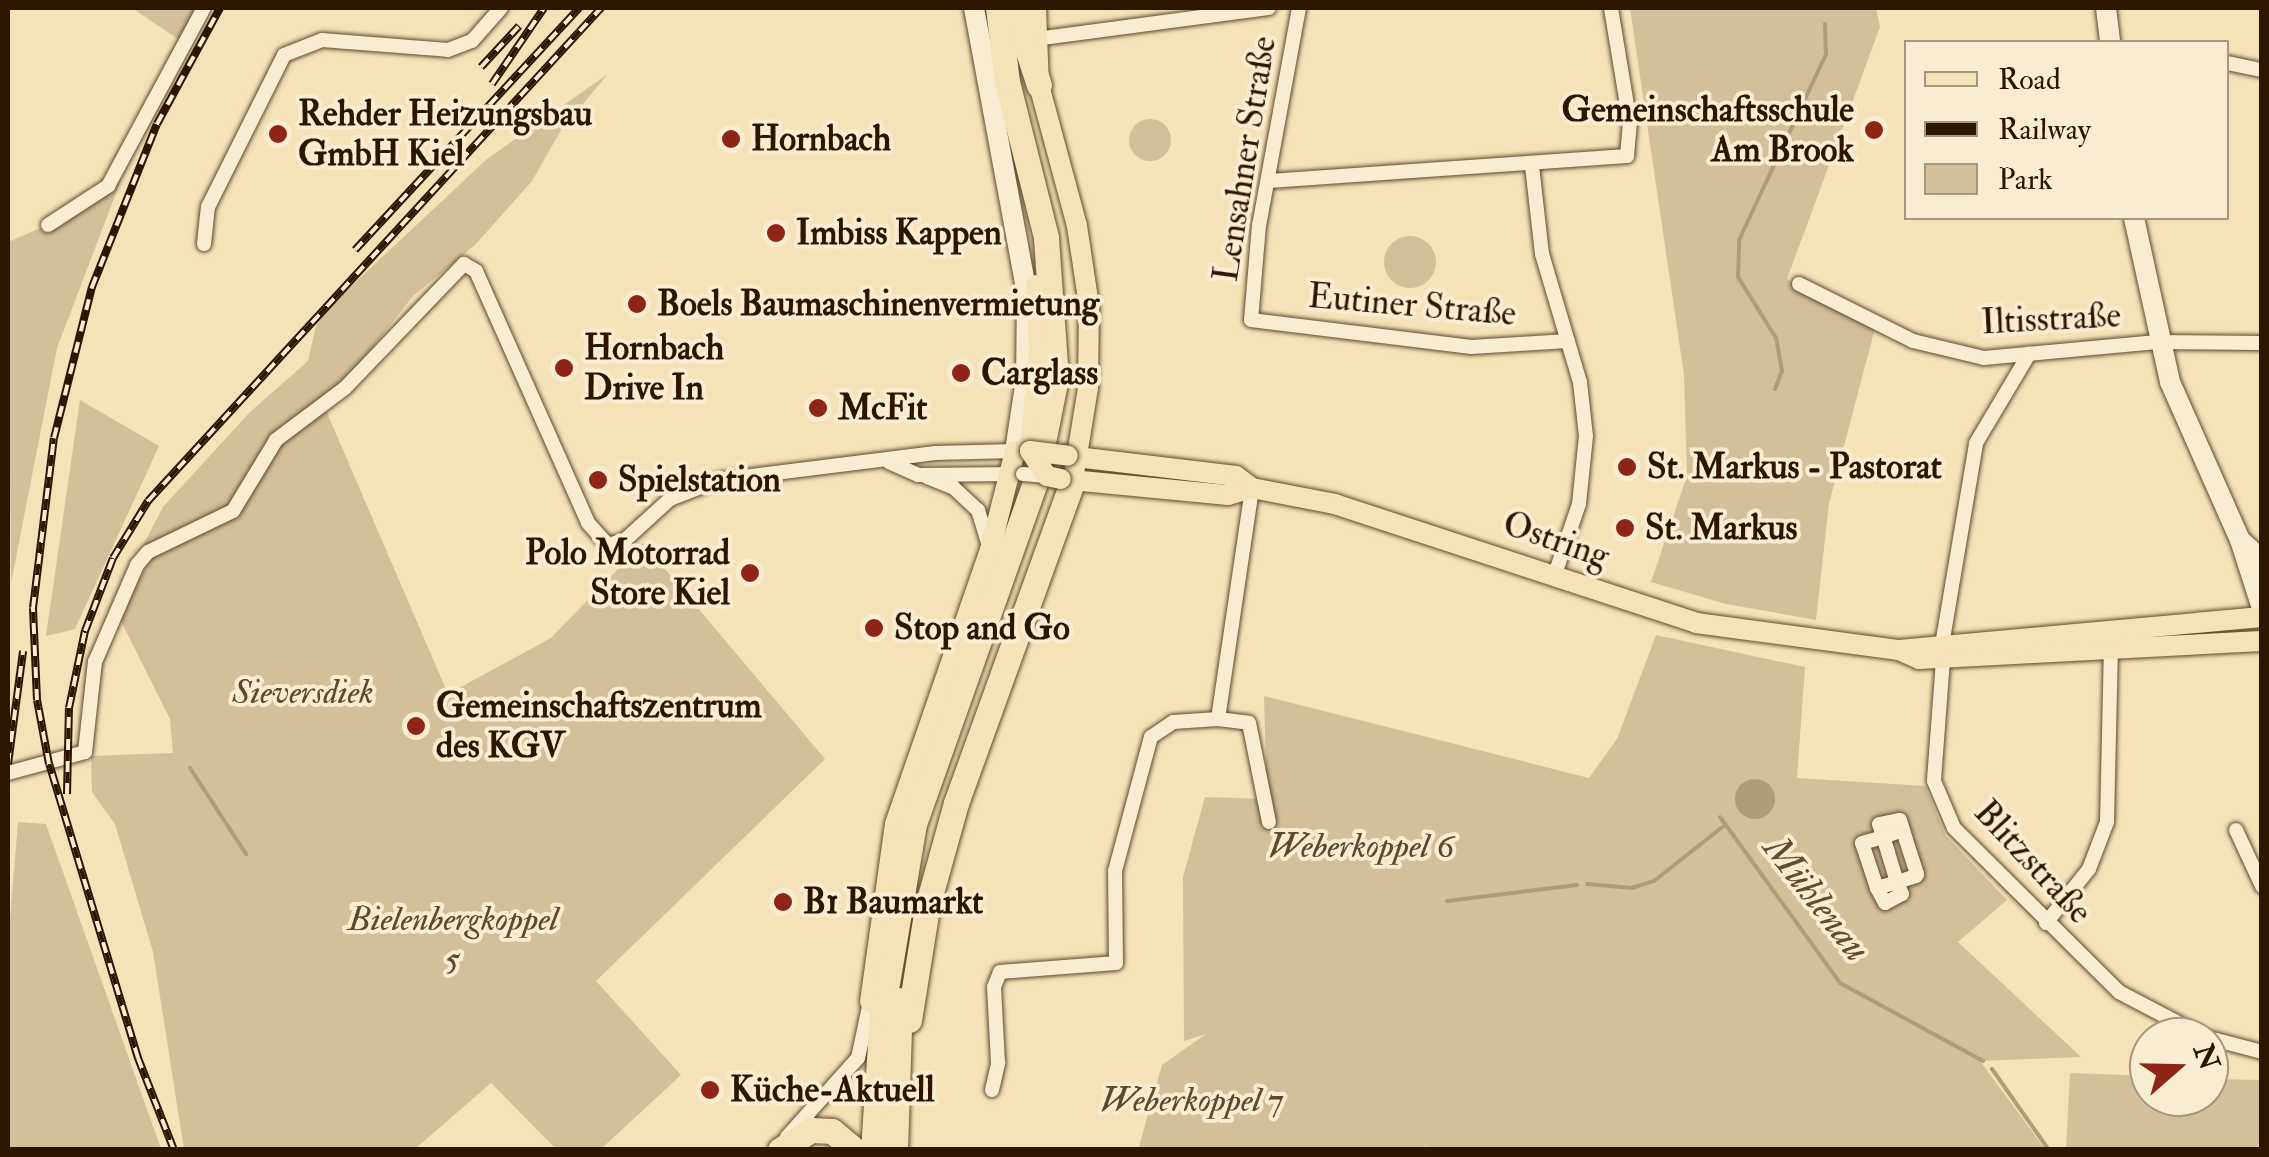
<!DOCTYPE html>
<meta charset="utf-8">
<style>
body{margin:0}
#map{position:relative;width:2269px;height:1157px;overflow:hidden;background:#f5e2b8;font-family:"IM FELL Double Pica",serif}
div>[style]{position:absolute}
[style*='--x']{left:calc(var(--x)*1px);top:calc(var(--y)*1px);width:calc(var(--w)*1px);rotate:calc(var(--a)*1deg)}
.green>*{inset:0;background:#d3bf99}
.round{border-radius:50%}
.water>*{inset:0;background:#b19c79}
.stream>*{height:4px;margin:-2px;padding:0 2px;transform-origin:2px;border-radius:2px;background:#b19c79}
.roads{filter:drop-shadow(0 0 2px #5f482e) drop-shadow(0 0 2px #5f482e)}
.street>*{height:14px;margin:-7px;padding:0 7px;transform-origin:7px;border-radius:7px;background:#f8ecd1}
.secondary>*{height:20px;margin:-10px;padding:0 10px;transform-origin:10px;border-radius:10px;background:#f8ecd1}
.primary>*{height:20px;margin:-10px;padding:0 10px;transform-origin:10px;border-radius:10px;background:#f5e2b8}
.highway>*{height:25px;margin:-12.5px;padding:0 12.5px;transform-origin:12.5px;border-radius:12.5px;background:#f5e2b8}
.rail>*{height:8px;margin-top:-4px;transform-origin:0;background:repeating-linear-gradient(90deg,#f8ecd1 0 11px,#2d1500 0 22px);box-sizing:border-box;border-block:2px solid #2d1500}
.bridges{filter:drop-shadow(0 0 2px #5f482e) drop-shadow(0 0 2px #5f482e)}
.street-bridge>*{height:14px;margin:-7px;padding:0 7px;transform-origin:7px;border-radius:7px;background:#f8ecd1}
.primary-bridge>*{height:20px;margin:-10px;padding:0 10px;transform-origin:10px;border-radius:10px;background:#f5e2b8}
.dots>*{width:28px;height:28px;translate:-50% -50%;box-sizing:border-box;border:5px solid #f8ecd1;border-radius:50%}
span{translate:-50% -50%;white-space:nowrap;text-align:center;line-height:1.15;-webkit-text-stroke:8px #f8ecd1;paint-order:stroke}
.poi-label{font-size:35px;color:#2d1500;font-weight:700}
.right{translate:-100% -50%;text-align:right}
.left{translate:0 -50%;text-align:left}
.street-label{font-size:35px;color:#2d1500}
.park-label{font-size:35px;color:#5f482e;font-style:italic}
.water-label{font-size:38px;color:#624b30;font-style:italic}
.frame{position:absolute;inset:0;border:10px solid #2d1500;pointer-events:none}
.legend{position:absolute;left:1904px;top:40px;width:325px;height:180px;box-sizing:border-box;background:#f8ecd1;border:2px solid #a7967d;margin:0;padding:12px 18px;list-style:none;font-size:30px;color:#2d1500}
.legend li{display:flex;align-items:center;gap:20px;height:50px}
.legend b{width:50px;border:2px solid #a7967d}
.north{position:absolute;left:2129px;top:1017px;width:100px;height:100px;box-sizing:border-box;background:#f8ecd1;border:2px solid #a7967d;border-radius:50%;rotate:70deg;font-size:28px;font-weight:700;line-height:40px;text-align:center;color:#2d1500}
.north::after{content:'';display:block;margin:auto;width:35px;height:45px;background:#8f2418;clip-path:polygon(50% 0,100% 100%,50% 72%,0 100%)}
</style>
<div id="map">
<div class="green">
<div style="clip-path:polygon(132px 8px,199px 8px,181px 41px)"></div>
<div style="clip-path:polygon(1630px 8px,1876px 8px,1880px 27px,1787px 279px,1875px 328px,1829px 503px,1816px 620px,1726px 604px,1651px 582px,1687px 476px,1684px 375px)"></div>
<div style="clip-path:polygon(608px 74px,561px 130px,532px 181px,475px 245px,413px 296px,325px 408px,448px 694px,551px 638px,643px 543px,825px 759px,596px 981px,681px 1075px,601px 1149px,556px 1149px,491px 1083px,415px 1149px,184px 1149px,153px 952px,115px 824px,92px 792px,91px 756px,173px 753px,170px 719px,119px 617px,151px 558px,141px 549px,163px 507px,250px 412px,308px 361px,318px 317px,487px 159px)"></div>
<div class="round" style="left:1129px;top:119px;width:42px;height:42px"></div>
<div style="clip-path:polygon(121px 180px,57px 348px,11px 583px,8px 242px,52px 223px)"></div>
<div class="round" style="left:1384px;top:236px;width:52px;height:52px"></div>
<div style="clip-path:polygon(80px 400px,159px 446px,75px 629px,46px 636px)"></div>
<div style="clip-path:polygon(1656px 635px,1805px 667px,1797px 778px,1925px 786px,1946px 836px,2007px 900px,1958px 942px,2081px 1057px,1980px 1061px,2045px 1149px,1429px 1150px,1425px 1144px,1426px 1149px,1138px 1150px,1162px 1065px,1206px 1034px,1184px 1041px,1183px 877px,1205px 797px,1267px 799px,1264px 696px,1589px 778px,1617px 739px)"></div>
<div style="clip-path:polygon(18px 822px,46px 824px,161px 1149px,8px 1149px,8px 944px)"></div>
<div style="clip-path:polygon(2070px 1073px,2149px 1076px,2149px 1097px,2209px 1097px,2209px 1079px,2261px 1080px,2261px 1149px,2066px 1149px)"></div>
</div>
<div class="water">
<div class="round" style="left:1735px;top:779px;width:40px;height:40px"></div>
</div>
<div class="stream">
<div style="--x:1775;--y:389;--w:19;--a:-69"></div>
<div style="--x:1782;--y:371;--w:34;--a:-100"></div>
<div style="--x:1776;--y:338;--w:72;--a:-121.9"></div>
<div style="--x:1738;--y:277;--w:37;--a:-88"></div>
<div style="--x:1739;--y:240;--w:205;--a:-64.9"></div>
<div style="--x:1826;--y:54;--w:30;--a:-92"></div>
<div style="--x:190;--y:768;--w:103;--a:56.9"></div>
<div style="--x:1720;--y:817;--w:205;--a:54.1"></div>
<div style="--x:1840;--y:983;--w:163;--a:28.6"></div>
<div style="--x:1587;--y:884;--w:45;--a:5.1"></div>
<div style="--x:1632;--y:888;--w:23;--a:-18"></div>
<div style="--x:1654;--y:881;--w:90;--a:-38.3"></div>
<div style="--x:1447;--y:901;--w:131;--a:-7"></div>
<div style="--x:1992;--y:1069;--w:99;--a:54.9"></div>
</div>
<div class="roads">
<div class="street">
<div style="--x:1299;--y:8;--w:221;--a:100.4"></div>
<div style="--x:1259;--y:225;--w:95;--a:94.8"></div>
<div style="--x:1251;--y:320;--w:222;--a:7"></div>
<div style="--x:1471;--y:347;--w:97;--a:-3.5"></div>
<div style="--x:1036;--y:39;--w:235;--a:-7.6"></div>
<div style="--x:2228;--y:63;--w:35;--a:12"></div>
<div style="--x:1532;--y:166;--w:89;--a:83.5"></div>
<div style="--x:1542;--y:254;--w:134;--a:73.5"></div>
<div style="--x:1580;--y:382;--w:54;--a:83.7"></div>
<div style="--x:1586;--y:436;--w:68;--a:95.9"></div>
<div style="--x:1579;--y:504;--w:74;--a:108.9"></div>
<div style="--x:1269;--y:181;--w:359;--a:-4"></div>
<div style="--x:1627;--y:156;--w:33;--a:-85"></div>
<div style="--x:1630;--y:123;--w:117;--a:-99.4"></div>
<div style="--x:48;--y:225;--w:72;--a:-33"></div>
<div style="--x:108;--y:186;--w:202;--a:-61.7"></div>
<div style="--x:204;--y:244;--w:37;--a:-84"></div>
<div style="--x:208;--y:207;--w:170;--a:-63.4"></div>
<div style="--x:284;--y:55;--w:41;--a:-21.5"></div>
<div style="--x:322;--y:40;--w:126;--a:4.5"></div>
<div style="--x:448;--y:50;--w:26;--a:-21"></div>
<div style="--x:472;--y:41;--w:44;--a:-48.7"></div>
<div style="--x:1799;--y:284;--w:127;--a:26.6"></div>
<div style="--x:1913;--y:341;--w:73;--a:13.5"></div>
<div style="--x:1984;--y:358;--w:174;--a:-5.3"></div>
<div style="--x:2157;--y:342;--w:105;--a:0.5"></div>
<div style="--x:889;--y:462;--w:32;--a:24"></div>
<div style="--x:918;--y:475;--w:97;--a:-0.6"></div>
<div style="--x:927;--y:477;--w:29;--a:22"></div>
<div style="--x:954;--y:488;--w:33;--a:43"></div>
<div style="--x:978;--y:510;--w:37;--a:73"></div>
<div style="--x:1942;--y:645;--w:205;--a:-80.4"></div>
<div style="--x:1976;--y:443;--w:104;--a:-59.2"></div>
<div style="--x:1943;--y:660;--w:121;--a:94.3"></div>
<div style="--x:1934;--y:781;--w:51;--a:66.9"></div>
<div style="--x:1954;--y:828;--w:233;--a:44.8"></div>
<div style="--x:2119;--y:992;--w:97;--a:27.6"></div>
<div style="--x:1218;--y:719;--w:31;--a:7"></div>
<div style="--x:1249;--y:723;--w:101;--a:78.6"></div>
<div style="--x:8;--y:773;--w:80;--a:-15.3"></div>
<div style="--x:85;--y:752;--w:91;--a:-83.7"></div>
<div style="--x:95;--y:662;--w:106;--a:-66.6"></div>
<div style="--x:137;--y:565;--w:17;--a:-50"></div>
<div style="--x:148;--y:552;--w:94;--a:-25.8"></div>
<div style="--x:233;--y:511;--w:83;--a:-58.8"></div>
<div style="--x:276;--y:440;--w:86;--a:-37"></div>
<div style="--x:345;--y:388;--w:172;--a:-46.2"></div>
<div style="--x:464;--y:264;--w:14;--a:30"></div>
<div style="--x:476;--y:271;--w:276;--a:66"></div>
<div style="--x:588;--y:523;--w:30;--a:48"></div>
<div style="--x:608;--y:545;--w:18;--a:-16"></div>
<div style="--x:625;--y:540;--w:61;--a:-42.3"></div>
<div style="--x:670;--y:499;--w:53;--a:-21.2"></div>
<div style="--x:719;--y:480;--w:218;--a:-7.1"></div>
<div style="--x:935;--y:453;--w:80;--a:-1.4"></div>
<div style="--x:2236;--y:830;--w:62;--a:65.1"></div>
<div style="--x:1877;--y:888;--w:17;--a:62"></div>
<div style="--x:1885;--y:903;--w:19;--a:-28"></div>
<div style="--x:1902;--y:894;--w:13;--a:-113"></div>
<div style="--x:1897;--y:882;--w:31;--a:-107"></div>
<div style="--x:1888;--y:852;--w:16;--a:-108"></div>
<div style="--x:1883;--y:837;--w:4;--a:-104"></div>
<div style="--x:1882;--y:833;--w:9;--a:-108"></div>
<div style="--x:1879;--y:824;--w:21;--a:-11"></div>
<div style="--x:1900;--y:820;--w:21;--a:73"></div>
<div style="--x:1906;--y:840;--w:36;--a:72"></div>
<div style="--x:1917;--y:874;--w:2;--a:117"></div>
<div style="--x:1916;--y:876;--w:20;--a:162"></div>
<div style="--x:1897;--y:882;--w:21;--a:163"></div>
<div style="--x:1877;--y:888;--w:47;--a:-108.4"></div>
<div style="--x:1862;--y:843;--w:22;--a:-16"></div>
<div style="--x:1883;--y:837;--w:21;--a:-19"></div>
<div style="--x:2046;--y:923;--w:69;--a:-51.5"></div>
<div style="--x:2089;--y:869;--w:50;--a:-69"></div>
<div style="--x:2107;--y:822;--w:173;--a:-88.7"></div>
<div style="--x:2209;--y:1038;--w:55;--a:14.8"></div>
<div style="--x:992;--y:1090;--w:28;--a:-77"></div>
<div style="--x:998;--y:1063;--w:76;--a:-93"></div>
<div style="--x:994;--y:987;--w:16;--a:-68"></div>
<div style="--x:1000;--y:972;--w:116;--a:-4.4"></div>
<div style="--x:1116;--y:963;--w:92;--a:-90.6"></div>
<div style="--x:1115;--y:871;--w:139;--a:-75"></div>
<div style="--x:1151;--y:737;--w:27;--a:-34"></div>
<div style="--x:1173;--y:722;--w:45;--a:-3.8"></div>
<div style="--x:1218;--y:719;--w:233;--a:-81.6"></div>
<div style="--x:787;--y:1137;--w:106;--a:-48.1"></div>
<div style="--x:858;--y:1058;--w:57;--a:-77.9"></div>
</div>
<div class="secondary">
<div style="--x:974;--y:8;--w:292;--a:79.5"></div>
<div style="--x:1027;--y:295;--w:84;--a:90.7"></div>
<div style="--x:1026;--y:379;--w:73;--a:98.7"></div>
<div style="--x:2106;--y:8;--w:34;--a:83"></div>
<div style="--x:2134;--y:218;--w:168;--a:77.6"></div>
<div style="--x:2170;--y:382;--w:173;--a:66.1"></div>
<div style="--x:2240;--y:540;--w:71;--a:72.1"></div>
<div style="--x:2240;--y:540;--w:30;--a:42"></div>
</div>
<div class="primary">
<div style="--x:1036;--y:8;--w:77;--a:87.8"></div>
<div style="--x:1039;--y:85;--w:146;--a:74.9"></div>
<div style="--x:1077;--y:226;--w:80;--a:81.4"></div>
<div style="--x:1089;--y:305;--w:83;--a:90.7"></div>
<div style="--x:1088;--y:388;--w:93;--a:99.3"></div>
<div style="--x:1068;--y:456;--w:169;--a:6.8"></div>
<div style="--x:1236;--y:476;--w:20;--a:37"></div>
<div style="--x:1061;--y:479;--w:168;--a:5.5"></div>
<div style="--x:1228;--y:495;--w:25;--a:-16"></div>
<div style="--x:1252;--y:488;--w:85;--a:10.9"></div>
<div style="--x:1335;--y:504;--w:380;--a:18.2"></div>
<div style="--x:1696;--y:623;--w:205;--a:7.6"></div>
<div style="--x:1899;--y:650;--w:22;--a:24"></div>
<div style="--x:1919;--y:659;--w:343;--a:-3"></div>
<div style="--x:1899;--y:650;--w:364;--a:-5.2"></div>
<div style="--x:870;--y:1002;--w:180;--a:-82"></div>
<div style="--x:895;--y:824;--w:290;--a:-70.9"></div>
<div style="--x:990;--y:550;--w:102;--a:-75.8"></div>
<div style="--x:1015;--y:451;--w:15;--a:0"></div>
<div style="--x:1030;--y:451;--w:100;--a:-84.9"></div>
<div style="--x:1039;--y:351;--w:66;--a:-92.6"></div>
</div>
<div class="highway">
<div style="--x:1014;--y:9;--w:80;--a:71.8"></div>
<div style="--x:909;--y:1020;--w:114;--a:-80.9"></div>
<div style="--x:927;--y:907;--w:108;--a:-74.4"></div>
<div style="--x:956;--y:803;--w:344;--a:-70.1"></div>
<div style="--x:780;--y:1150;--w:37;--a:-33"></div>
<div style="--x:811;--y:1130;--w:21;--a:3"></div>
<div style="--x:832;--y:1131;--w:30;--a:40"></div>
<div style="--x:873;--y:1150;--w:137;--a:-86.2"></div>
<div style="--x:882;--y:1013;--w:192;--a:-80.4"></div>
<div style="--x:914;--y:824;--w:363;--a:-70.5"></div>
<div style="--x:1035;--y:482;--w:106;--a:-78.6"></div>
<div style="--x:1056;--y:378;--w:141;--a:-94.1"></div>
<div style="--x:1046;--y:237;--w:160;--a:-104.1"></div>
<div style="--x:1007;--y:82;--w:75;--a:-96.9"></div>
<div style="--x:895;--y:1150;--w:150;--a:-88.1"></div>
</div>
</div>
<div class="rail">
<div style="--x:481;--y:67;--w:56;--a:-47.2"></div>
<div style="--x:492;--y:84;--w:92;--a:-55.6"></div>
<div style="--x:355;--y:250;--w:330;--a:-47.2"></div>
<div style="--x:8;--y:764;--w:114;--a:-82.4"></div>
<div style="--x:67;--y:794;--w:86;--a:-88.7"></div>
<div style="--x:69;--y:708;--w:79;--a:-78.3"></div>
<div style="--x:85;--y:631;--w:78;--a:-69"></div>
<div style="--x:113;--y:558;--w:67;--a:-58.4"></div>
<div style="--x:148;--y:501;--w:670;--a:-47.42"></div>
<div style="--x:174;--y:1150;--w:99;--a:-111.4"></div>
<div style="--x:138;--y:1058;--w:307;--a:-106.8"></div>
<div style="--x:49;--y:764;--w:65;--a:-100.6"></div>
<div style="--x:37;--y:700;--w:92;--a:-92.5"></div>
<div style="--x:33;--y:608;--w:171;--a:-83"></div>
<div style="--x:54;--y:438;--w:156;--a:-75.9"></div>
<div style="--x:92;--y:287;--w:175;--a:-68.3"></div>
<div style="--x:157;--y:124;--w:132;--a:-61.5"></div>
</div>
<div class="bridges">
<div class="street-bridge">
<div style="--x:1023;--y:474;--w:24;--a:5"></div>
</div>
<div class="primary-bridge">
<div style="--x:1030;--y:451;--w:30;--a:56"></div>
<div style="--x:1047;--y:476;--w:14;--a:12"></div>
<div style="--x:1030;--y:451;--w:38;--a:7"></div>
</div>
</div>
<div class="dots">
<div style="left:1874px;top:130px;background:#8f2418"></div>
<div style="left:278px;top:134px;background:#8f2418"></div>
<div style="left:731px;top:139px;background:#8f2418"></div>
<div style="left:776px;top:233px;background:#8f2418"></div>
<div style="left:637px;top:304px;background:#8f2418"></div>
<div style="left:564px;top:368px;background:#8f2418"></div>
<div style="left:961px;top:373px;background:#8f2418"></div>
<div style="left:818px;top:408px;background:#8f2418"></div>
<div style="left:1627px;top:467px;background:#8f2418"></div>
<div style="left:598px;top:480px;background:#8f2418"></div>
<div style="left:1625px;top:528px;background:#8f2418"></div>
<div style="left:750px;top:573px;background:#8f2418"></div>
<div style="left:874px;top:628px;background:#8f2418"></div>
<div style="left:416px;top:726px;background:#8f2418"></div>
<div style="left:783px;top:902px;background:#8f2418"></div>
<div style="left:710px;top:1090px;background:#8f2418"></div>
</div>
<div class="poi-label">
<span class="right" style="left:1854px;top:130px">Gemeinschaftsschule<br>Am Brook</span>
<span class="left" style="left:298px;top:134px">Rehder Heizungsbau<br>GmbH Kiel</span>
<span class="left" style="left:751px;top:139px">Hornbach</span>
<span class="left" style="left:796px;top:233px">Imbiss Kappen</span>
<span class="left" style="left:657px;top:304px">Boels Baumaschinenvermietung</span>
<span class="left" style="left:584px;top:368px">Hornbach<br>Drive In</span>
<span class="left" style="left:981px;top:373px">Carglass</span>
<span class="left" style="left:838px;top:408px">McFit</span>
<span class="left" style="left:1647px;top:467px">St. Markus - Pastorat</span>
<span class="left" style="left:618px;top:480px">Spielstation</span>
<span class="left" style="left:1645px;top:528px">St. Markus</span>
<span class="right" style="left:730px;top:573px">Polo Motorrad<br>Store Kiel</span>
<span class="left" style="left:894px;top:628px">Stop and Go</span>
<span class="left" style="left:436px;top:726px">Gemeinschaftszentrum<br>des KGV</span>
<span class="left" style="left:803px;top:902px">B1 Baumarkt</span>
<span class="left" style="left:730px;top:1090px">Küche-Aktuell</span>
</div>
<div class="street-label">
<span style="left:1245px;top:159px;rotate:-81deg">Lensahner Straße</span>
<span style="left:1412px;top:305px;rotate:5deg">Eutiner Straße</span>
<span style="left:2051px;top:319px;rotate:-3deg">Iltisstraße</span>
<span style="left:1556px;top:540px;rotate:19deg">Ostring</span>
<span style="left:2033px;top:862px;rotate:47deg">Blitzstraße</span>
</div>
<div class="park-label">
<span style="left:303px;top:692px">Sieversdiek</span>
<span style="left:1361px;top:846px">Weberkoppel 6</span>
<span style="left:453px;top:939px">Bielenbergkoppel<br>5</span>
<span style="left:1192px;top:1100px">Weberkoppel 7</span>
</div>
<div class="water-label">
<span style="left:1816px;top:899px;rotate:52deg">Mühlenau</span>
</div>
<div class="frame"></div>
<ul class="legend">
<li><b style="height:12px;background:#f5e2b8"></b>Road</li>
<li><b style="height:12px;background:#2d1500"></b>Railway</li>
<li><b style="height:28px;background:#d3bf99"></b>Park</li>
</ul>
<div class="north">N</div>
</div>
